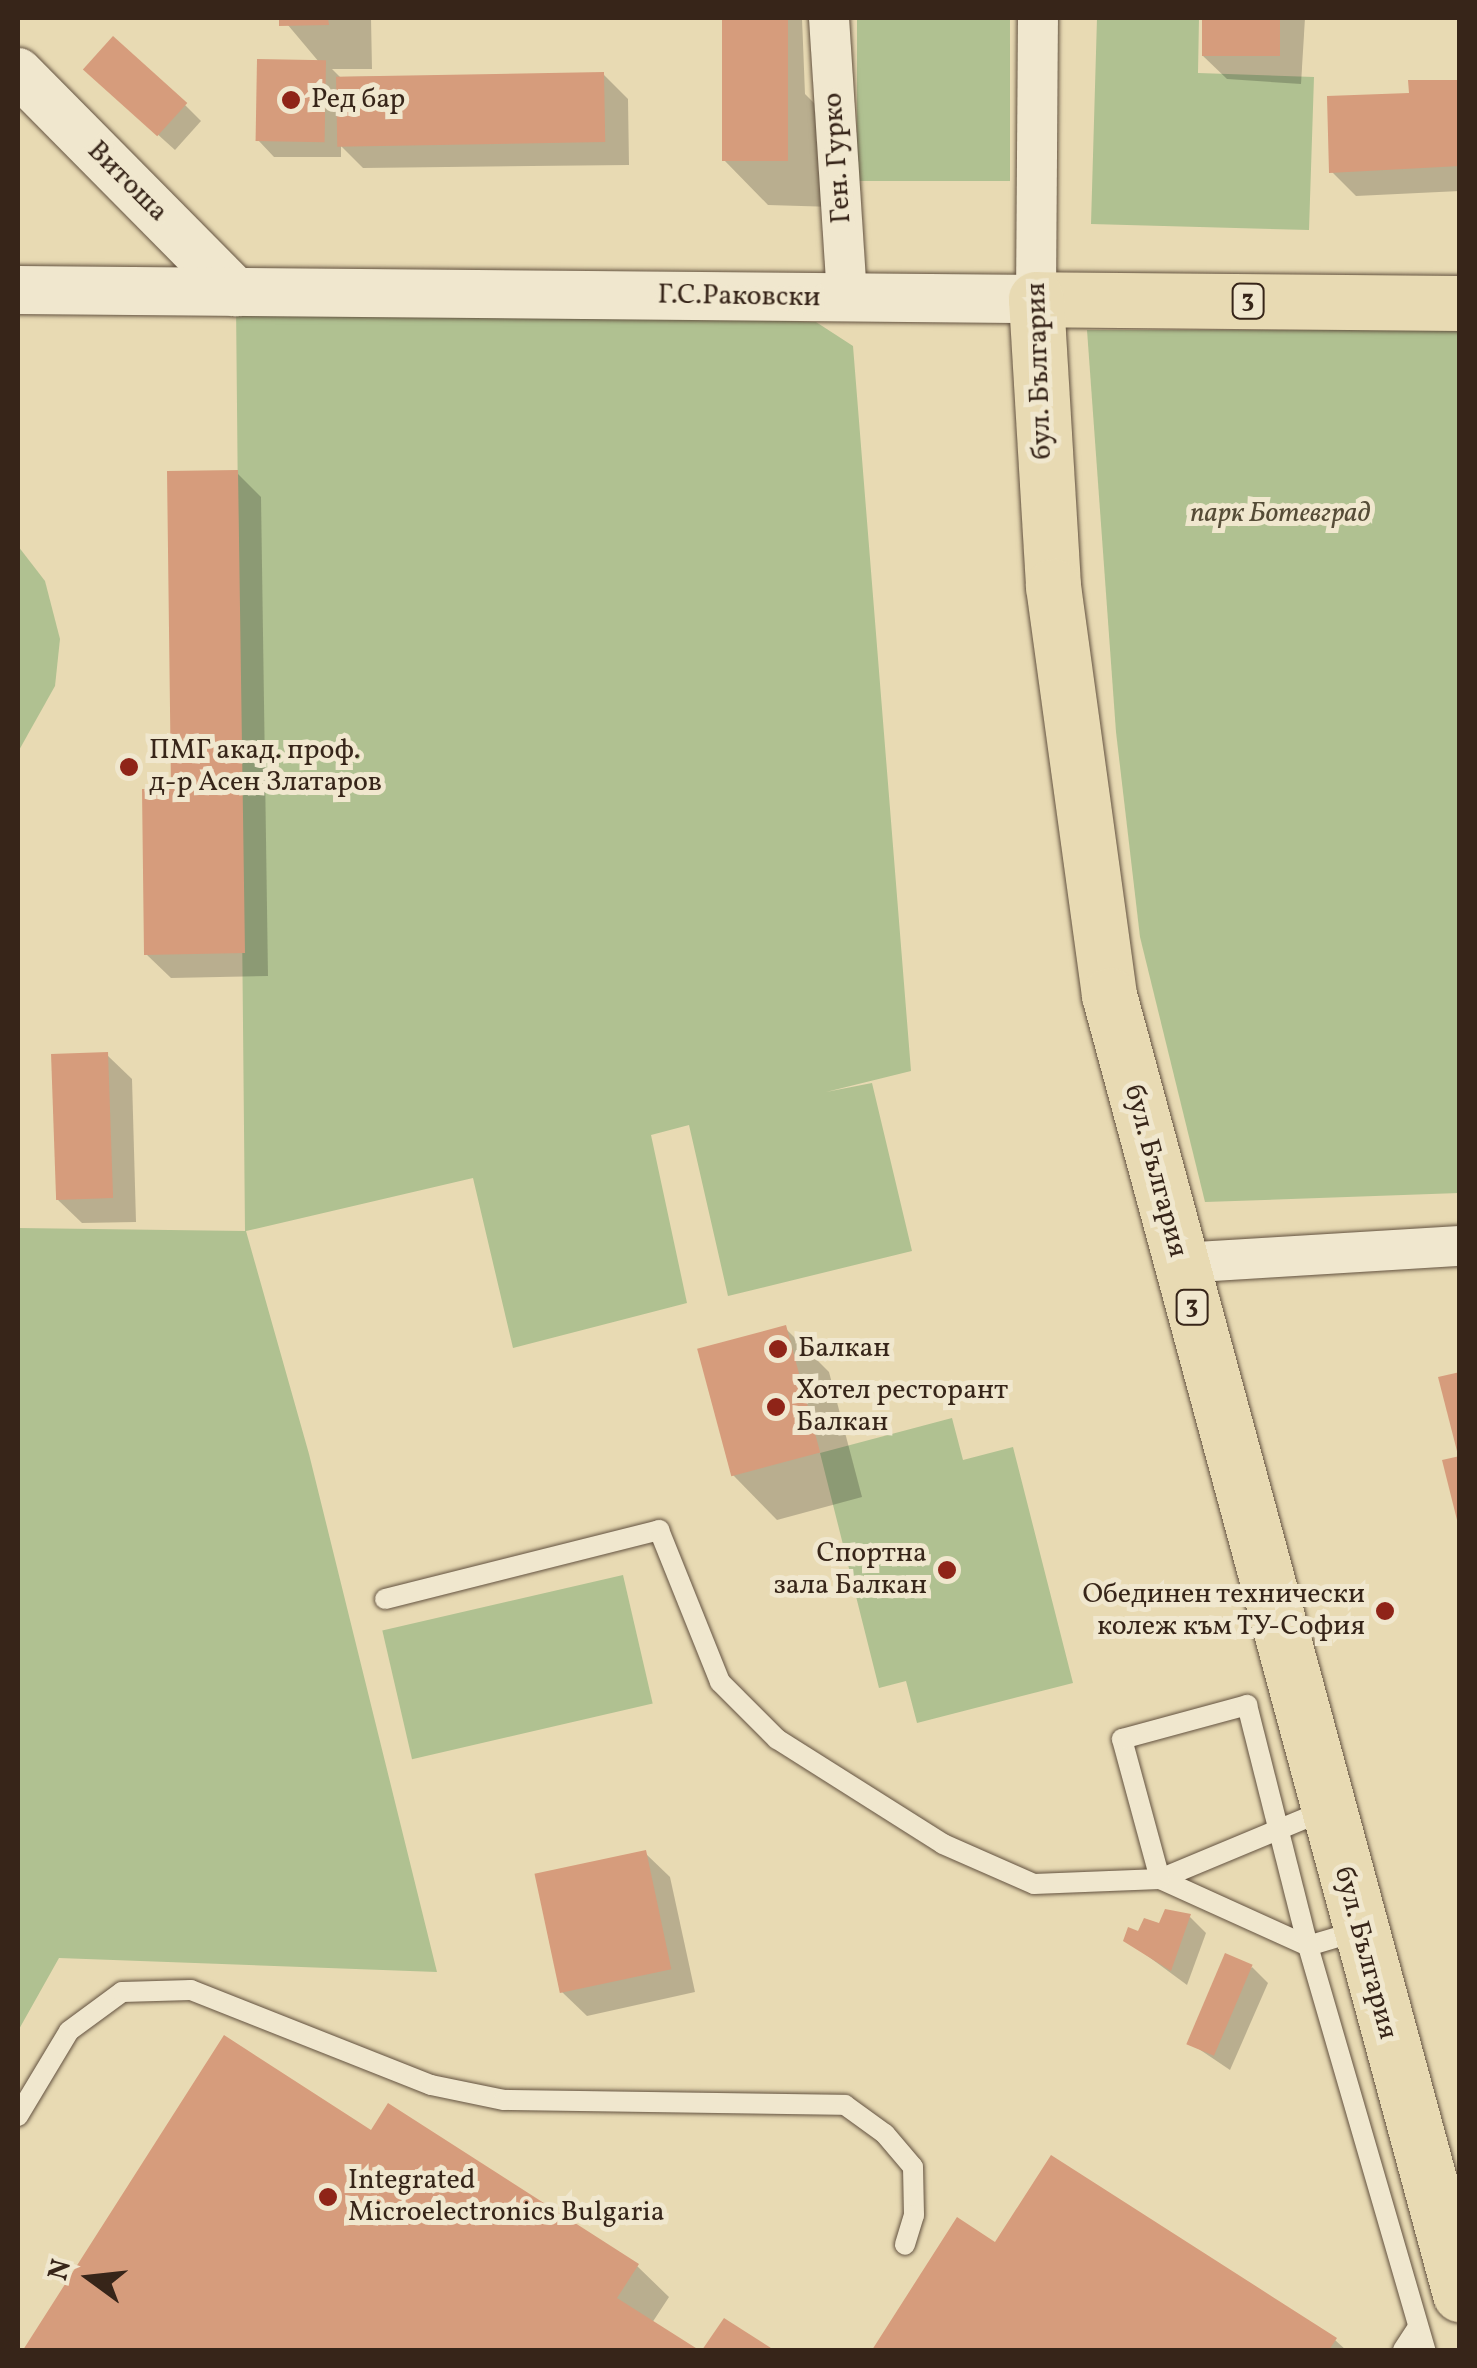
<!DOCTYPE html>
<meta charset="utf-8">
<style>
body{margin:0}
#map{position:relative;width:1477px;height:2368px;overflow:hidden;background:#e8dab3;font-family:Vollkorn,serif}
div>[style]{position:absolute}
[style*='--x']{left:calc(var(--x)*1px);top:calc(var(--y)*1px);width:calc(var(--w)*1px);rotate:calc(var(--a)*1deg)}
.green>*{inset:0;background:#b0c191;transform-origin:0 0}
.shadow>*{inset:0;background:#0003}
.building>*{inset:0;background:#d69c7c;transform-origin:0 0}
.roads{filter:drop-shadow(0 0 2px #635240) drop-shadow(0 0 2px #635240)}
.service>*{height:20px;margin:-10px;padding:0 10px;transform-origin:10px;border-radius:10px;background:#f0e7ce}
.minor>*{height:40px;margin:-20px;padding:0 20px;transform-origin:20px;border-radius:20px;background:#f0e7ce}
.tertiary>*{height:48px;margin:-24px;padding:0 24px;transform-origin:24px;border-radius:24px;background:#f0e7ce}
.primary>*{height:55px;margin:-27.5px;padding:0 27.5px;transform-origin:27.5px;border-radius:27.5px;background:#e8dab3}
.dots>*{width:28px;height:28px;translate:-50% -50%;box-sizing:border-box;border:5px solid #f0e7ce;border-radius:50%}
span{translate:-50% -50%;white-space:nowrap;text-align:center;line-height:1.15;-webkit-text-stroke:10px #f0e7ce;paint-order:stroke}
.shield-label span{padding:2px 8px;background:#f0e7ce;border:2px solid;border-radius:8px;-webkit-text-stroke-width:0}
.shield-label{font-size:25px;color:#372519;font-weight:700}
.poi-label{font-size:28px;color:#372519}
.left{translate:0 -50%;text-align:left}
.right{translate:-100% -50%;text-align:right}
.street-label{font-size:28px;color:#372519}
.park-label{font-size:28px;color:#554c37;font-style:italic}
.frame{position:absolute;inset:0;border:20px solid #372519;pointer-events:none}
.north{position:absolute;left:40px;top:2228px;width:100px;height:100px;-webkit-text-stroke:8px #f0e7ce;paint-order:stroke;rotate:285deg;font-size:28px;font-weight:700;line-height:40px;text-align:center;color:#372519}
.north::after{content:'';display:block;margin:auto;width:35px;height:45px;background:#372519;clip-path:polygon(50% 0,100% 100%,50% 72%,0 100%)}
</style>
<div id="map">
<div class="green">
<div style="left:857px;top:18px;width:153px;height:163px"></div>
<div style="clip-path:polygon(1097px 18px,1199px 18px,1198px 73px,1314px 77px,1309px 230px,1091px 224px)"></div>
<div style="clip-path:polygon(236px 304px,816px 322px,853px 346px,911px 1071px,826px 1092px,872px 1083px,912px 1251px,728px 1296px,689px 1125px,651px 1135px,687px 1303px,513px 1348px,473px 1178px,246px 1231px,309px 1454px,437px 1972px,59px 1958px,18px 2031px,18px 1228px,245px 1231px)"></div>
<div style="clip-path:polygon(1087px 330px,1459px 330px,1459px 1193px,1205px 1202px,1140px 937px,1116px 732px)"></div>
<div style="clip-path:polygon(18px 546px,45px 581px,60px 639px,55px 686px,18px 752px)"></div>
<div style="clip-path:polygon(952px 1418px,963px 1460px,1013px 1447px,1073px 1683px,917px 1723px,906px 1681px,879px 1688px,820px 1453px)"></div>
<div style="left:623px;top:1575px;width:132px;height:247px;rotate:77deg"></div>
</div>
<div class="shadow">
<div style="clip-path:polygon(282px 18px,371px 18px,372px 69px,332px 69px,340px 77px,603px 74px,628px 99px,629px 165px,363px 168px,341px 146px,341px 157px,274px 157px,258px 140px,319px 62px)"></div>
<div style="clip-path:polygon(724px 18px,802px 18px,805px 94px,833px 122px,834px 207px,768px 205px,724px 160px)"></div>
<div style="clip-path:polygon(1204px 18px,1305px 18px,1301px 84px,1227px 79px,1202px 55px)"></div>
<div style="clip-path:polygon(1460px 82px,1460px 191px,1356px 196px,1332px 172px,1411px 96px)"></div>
<div style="clip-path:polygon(103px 85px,185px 105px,201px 121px,175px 150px)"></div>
<div style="clip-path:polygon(237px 473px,261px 497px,268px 976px,171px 978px,146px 954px)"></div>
<div style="clip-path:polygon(107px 1055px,132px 1079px,136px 1222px,82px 1223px,57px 1199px)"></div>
<div style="clip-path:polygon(785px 1328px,829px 1372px,862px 1497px,777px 1520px,733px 1475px)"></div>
<div style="clip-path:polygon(645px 1853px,670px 1877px,695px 1992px,587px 2016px,562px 1992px)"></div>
<div style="clip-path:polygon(1190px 1917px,1206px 1933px,1187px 1985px,1126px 1940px)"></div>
<div style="clip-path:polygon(1252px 1967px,1268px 1983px,1230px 2070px,1190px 2043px)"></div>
<div style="clip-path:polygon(225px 2039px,372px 2134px,637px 2266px,669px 2297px,652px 2323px,695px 2350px,26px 2350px)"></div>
<div style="clip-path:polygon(958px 2221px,996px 2245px,1335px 2340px,1346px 2350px,875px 2350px)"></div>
</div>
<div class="building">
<div style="clip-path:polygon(279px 18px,328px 18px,329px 25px,279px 26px)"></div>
<div style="left:722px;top:18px;width:66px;height:143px"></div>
<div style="left:1202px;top:18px;width:78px;height:38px"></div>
<div style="left:113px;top:36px;width:100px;height:45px;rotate:42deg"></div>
<div style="left:257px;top:59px;width:69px;height:82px;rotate:1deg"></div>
<div style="left:604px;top:72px;width:70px;height:268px;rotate:89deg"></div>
<div style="clip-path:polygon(1408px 80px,1460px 80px,1460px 166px,1329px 173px,1327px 96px,1409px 93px)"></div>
<div style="clip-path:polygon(238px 470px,245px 953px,144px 955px,142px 789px,171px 789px,167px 471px)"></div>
<div style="left:108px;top:1052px;width:146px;height:57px;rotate:88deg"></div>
<div style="left:786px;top:1325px;width:132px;height:92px;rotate:75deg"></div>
<div style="clip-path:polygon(1460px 1372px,1460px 1454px,1458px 1455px,1438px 1377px)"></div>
<div style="clip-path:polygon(1460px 1456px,1460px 1524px,1458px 1524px,1442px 1460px)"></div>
<div style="left:646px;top:1850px;width:122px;height:114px;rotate:78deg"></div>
<div style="clip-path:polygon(1165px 1909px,1191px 1914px,1171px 1971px,1123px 1941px,1128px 1927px,1138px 1931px,1144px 1918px,1159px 1923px)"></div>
<div style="left:1225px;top:1953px;width:30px;height:99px;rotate:23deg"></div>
<div style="clip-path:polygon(224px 2035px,371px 2130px,388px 2103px,639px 2264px,617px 2298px,699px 2350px,23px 2350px)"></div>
<div style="clip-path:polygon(1051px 2155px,1337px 2338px,1329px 2350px,872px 2350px,957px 2217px,995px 2242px)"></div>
<div style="clip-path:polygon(724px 2318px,774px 2350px,702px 2350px)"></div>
</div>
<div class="roads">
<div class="service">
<div style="--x:385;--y:1599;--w:283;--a:-14.1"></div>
<div style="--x:659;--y:1530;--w:164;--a:68.1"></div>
<div style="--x:720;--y:1682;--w:81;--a:45"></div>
<div style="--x:777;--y:1739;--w:196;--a:32.3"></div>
<div style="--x:943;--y:1844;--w:99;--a:23.7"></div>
<div style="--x:1034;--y:1884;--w:126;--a:-2.3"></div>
<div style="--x:1160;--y:1879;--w:180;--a:-22.6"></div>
<div style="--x:1358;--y:1931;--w:52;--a:163.3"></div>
<div style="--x:1308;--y:1946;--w:162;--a:-155.6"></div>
<div style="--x:1160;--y:1879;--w:145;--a:-105.2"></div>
<div style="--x:1122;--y:1739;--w:130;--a:-15.2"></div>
<div style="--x:1247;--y:1705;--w:249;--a:75.8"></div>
<div style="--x:1308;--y:1946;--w:421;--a:73.8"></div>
<div style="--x:18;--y:2116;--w:99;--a:-59"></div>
<div style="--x:69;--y:2031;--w:66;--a:-36.3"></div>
<div style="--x:122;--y:1992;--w:69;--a:-1.7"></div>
<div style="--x:191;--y:1990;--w:258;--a:21.6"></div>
<div style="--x:431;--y:2085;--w:75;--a:11.6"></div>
<div style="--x:504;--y:2100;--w:341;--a:0.8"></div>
<div style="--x:845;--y:2105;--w:49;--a:35.9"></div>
<div style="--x:885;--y:2134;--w:43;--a:49.7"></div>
<div style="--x:913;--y:2167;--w:48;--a:88.8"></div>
<div style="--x:914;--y:2215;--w:31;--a:107"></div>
<div style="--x:1403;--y:2350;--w:27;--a:-57"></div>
</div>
<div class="minor">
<div style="--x:829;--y:18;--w:281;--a:86.3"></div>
<div style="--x:1036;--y:299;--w:281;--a:-89.6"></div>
<div style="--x:1180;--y:1263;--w:281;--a:-3.5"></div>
</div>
<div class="tertiary">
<div style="--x:18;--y:72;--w:310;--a:45.3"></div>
<div style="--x:18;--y:290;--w:1018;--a:0.51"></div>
</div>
<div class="primary">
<div style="--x:1460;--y:303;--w:424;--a:-179.5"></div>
<div style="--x:1036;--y:299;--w:288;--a:86.6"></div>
<div style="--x:1053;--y:586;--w:413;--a:82.2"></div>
<div style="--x:1109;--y:995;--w:1346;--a:74.88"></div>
</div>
</div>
<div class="dots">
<div style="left:291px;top:100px;background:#8f2418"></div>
<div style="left:129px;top:767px;background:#8f2418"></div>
<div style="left:778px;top:1349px;background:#8f2418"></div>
<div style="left:776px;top:1407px;background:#8f2418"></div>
<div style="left:947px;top:1570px;background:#8f2418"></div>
<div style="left:1385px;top:1611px;background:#8f2418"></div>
<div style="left:328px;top:2197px;background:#8f2418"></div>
</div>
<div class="shield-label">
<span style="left:1248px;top:301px">3</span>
<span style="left:1192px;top:1307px">3</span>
</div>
<div class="poi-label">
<span class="left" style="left:311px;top:100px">Ред бар</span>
<span class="left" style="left:149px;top:767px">ПМГ акад. проф.<br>д-р Асен Златаров</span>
<span class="left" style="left:798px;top:1349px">Балкан</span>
<span class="left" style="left:796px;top:1407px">Хотел ресторант<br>Балкан</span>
<span class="right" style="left:927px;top:1570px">Спортна<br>зала Балкан</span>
<span class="right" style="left:1365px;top:1611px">Обединен технически<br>колеж към ТУ-София</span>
<span class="left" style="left:348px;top:2197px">Integrated<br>Microelectronics Bulgaria</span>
</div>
<div class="street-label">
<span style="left:838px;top:158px;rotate:-94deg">Ген. Гурко</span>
<span style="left:127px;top:182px;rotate:45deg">Витоша</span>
<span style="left:739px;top:297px;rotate:1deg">Г.С.Раковски</span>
<span style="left:1040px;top:371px;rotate:-92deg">бул. България</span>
<span style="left:1155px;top:1171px;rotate:75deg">бул. България</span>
<span style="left:1365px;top:1953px;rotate:75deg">бул. България</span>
</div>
<div class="park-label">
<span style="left:1280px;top:514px">парк Ботевград</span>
</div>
<div class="frame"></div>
<div class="north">N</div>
</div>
